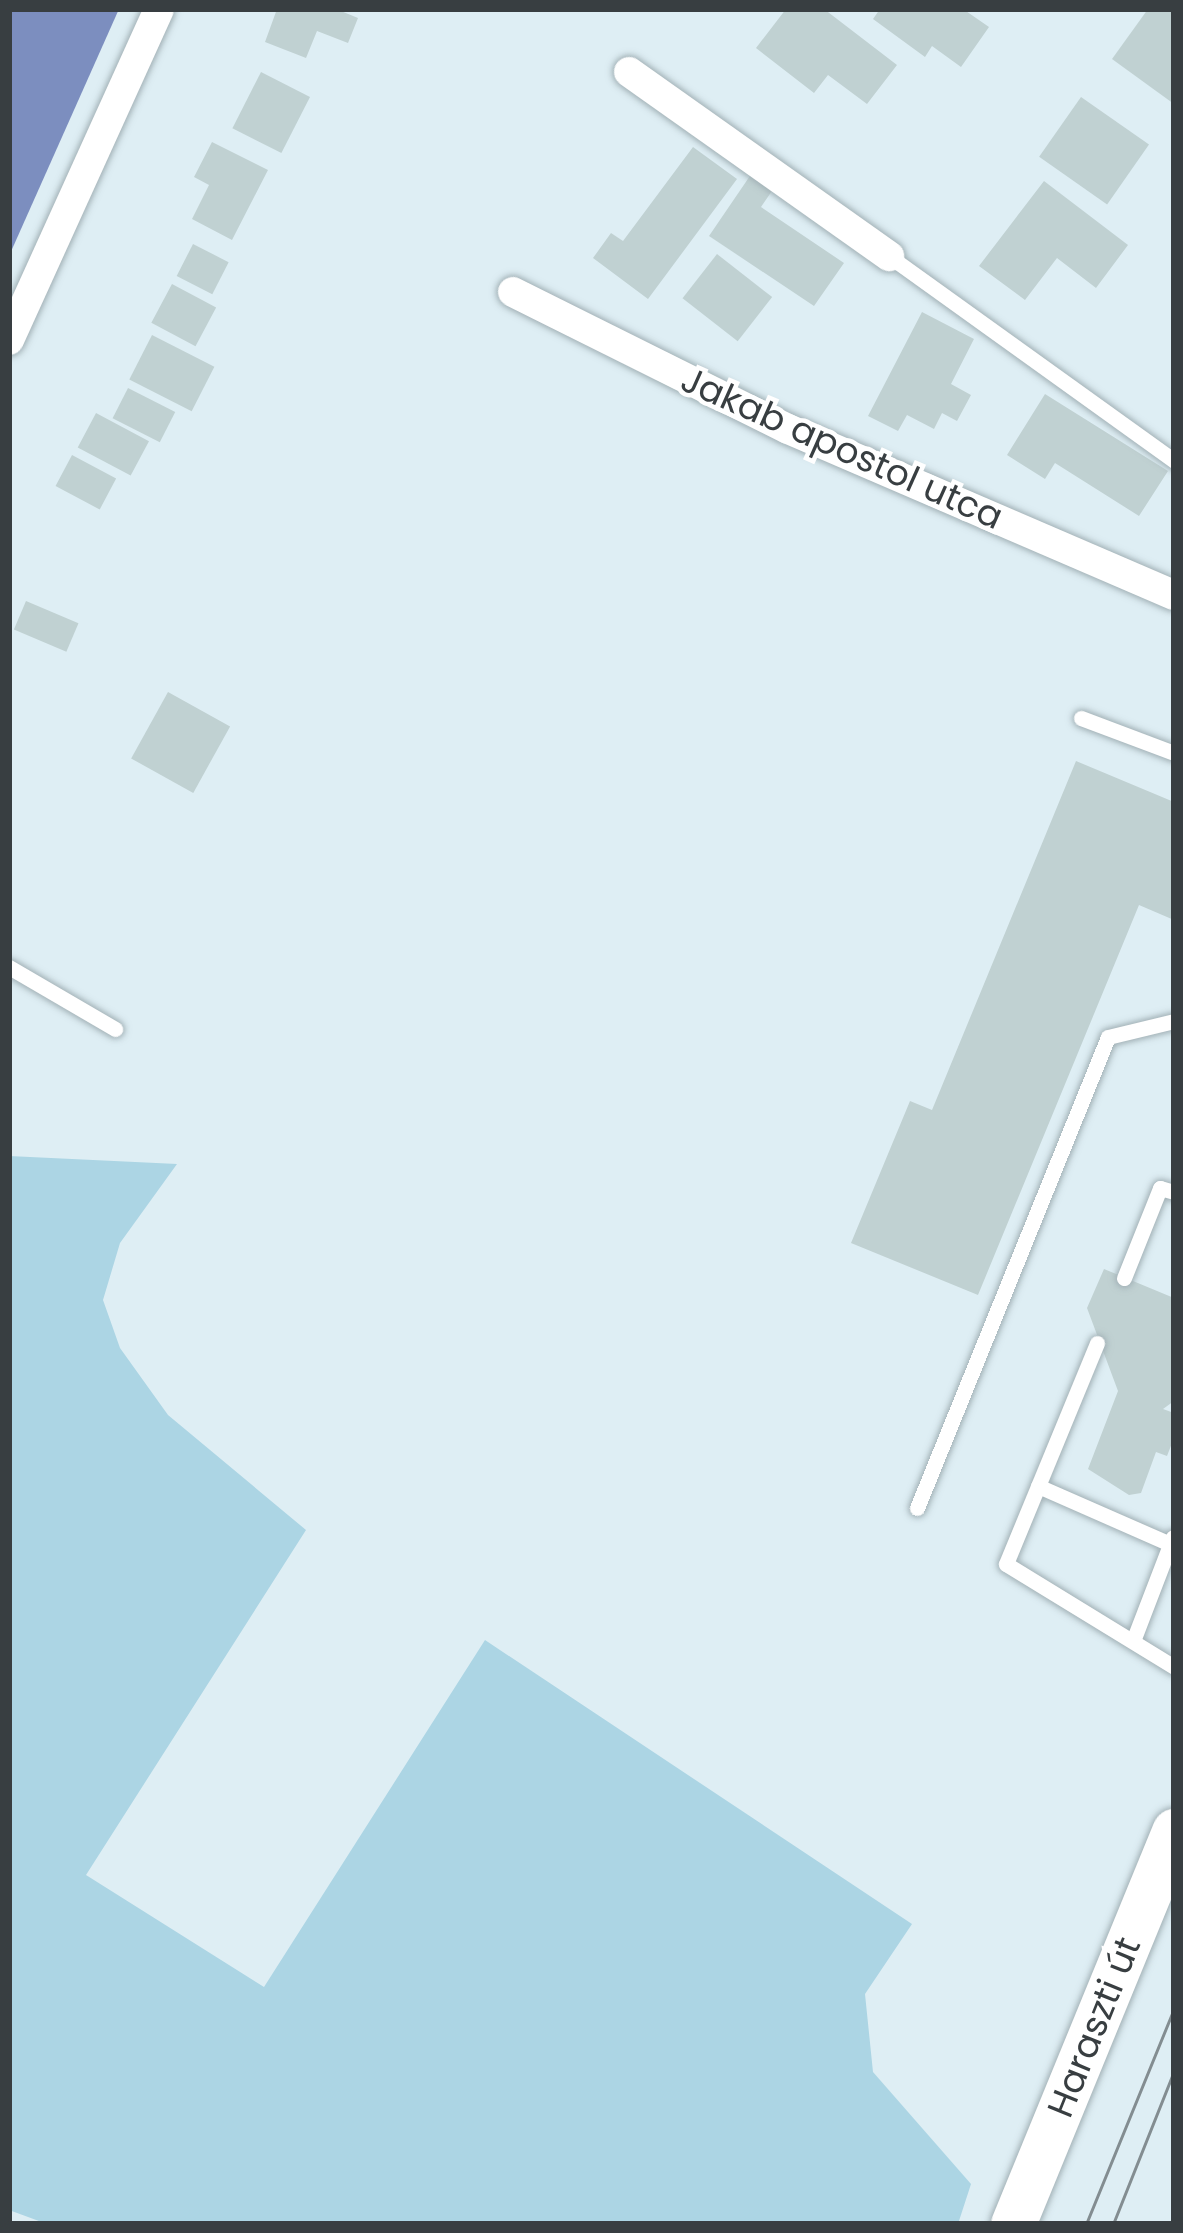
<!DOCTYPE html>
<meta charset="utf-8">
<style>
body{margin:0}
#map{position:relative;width:1183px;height:2233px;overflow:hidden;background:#deeef4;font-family:Poppins,sans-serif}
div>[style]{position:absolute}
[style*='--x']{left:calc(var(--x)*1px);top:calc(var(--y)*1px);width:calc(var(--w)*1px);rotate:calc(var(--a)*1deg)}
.green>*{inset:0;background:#acd5e4}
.water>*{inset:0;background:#7c8ebf}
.building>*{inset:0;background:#c0d1d2;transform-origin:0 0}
.roads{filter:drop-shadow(0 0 3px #a2b1b6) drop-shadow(0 0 3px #a2b1b6)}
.lane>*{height:15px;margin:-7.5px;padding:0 7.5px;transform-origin:7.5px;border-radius:7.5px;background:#fff}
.street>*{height:30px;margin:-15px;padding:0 15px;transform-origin:15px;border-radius:15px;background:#fff}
.primary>*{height:45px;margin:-22.5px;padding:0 22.5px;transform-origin:22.5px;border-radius:22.5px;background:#fff}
.tram>*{height:3px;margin:-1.5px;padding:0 1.5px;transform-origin:1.5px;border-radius:1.5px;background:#838d91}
span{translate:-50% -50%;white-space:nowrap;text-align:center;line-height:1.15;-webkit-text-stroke:9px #fff;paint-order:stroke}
.street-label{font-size:36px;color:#383e41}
.frame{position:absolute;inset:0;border:12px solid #383e41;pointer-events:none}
</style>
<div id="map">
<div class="green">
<div style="clip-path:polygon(9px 1156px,177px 1164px,120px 1243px,103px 1300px,120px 1348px,168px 1415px,306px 1530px,86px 1875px,264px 1987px,485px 1640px,912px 1924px,865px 1994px,873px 2072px,971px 2184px,958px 2224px,47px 2224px,9px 2210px)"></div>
</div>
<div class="water">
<div style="clip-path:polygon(9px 9px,119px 9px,9px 256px)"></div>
</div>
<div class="building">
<div style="clip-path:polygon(277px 9px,336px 9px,358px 18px,348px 43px,317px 31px,306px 58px,265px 42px)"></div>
<div style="clip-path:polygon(786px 9px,824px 9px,897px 65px,867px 104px,828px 75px,814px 93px,756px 48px)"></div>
<div style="clip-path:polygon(880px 9px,963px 9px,989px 27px,961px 67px,932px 46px,925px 57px,873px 19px)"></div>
<div style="clip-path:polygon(1148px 9px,1174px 9px,1174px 104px,1112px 59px)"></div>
<div style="left:261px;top:72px;width:55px;height:63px;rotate:27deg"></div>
<div style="left:1081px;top:97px;width:83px;height:73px;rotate:35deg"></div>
<div style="clip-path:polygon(212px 142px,268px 170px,232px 240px,192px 219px,209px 185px,194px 177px)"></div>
<div style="clip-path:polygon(693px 147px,737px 179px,648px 299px,593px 258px,611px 233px,623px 241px)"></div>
<div style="clip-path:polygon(754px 170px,776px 185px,761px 207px,844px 263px,814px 306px,709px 236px)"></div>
<div style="clip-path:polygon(1044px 181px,1128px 245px,1096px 288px,1057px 258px,1025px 300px,979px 266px)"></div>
<div style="left:193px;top:244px;width:40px;height:36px;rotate:27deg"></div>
<div style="left:717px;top:254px;width:70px;height:56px;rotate:38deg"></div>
<div style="left:172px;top:284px;width:50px;height:44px;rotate:28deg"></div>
<div style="clip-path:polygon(922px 312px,974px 339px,951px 384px,971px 395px,957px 421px,942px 413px,934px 429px,907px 415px,898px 431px,868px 416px)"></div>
<div style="left:152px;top:335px;width:70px;height:50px;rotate:27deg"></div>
<div style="left:128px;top:388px;width:53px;height:34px;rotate:27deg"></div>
<div style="clip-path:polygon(1045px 394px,1168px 471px,1139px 516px,1055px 463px,1045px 479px,1007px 455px)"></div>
<div style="left:96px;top:413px;width:60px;height:39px;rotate:28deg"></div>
<div style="left:72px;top:455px;width:50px;height:35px;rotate:28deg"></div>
<div style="left:26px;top:601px;width:57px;height:31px;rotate:23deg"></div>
<div style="left:168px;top:692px;width:71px;height:76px;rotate:29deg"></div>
<div style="clip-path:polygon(1076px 761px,1174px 802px,1174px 920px,1139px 905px,978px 1295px,851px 1243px,910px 1101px,932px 1110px)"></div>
<div style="clip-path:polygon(1104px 1269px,1174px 1298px,1174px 1401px,1163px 1409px,1174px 1413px,1174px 1438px,1167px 1456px,1156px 1452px,1141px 1493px,1129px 1495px,1088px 1469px,1118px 1391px,1087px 1308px)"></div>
</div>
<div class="roads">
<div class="lane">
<div style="--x:889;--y:256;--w:351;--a:35.7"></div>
<div style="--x:1081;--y:718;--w:99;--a:20.6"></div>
<div style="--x:9;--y:967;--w:123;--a:30.3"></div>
<div style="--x:1124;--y:1278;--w:97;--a:-68.2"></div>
<div style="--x:1160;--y:1188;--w:15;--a:16"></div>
<div style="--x:1097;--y:1343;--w:239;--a:112.4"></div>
<div style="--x:1006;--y:1564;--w:197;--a:31.5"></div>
<div style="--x:1038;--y:1486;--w:144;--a:23.7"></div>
<div style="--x:917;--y:1508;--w:508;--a:-67.93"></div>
<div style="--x:1108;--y:1037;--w:68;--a:-13.6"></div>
<div style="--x:1133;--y:1641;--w:111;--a:-69"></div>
</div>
<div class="street">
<div style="--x:629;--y:72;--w:319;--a:35.3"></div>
<div style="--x:513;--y:292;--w:307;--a:26.5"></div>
<div style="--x:788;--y:429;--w:420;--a:23.3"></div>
<div style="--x:9;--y:340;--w:363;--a:-65.6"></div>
</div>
<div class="primary">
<div style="--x:1013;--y:2224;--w:425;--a:-67.7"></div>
</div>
</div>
<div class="tram">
<div style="--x:1086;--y:2224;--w:233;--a:-67.8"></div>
<div style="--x:1113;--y:2224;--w:165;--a:-68.3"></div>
</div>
<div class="street-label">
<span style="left:842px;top:448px;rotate:24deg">Jakab apostol utca</span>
<span style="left:1094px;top:2027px;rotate:-68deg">Haraszti út</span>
</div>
<div class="frame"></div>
</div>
